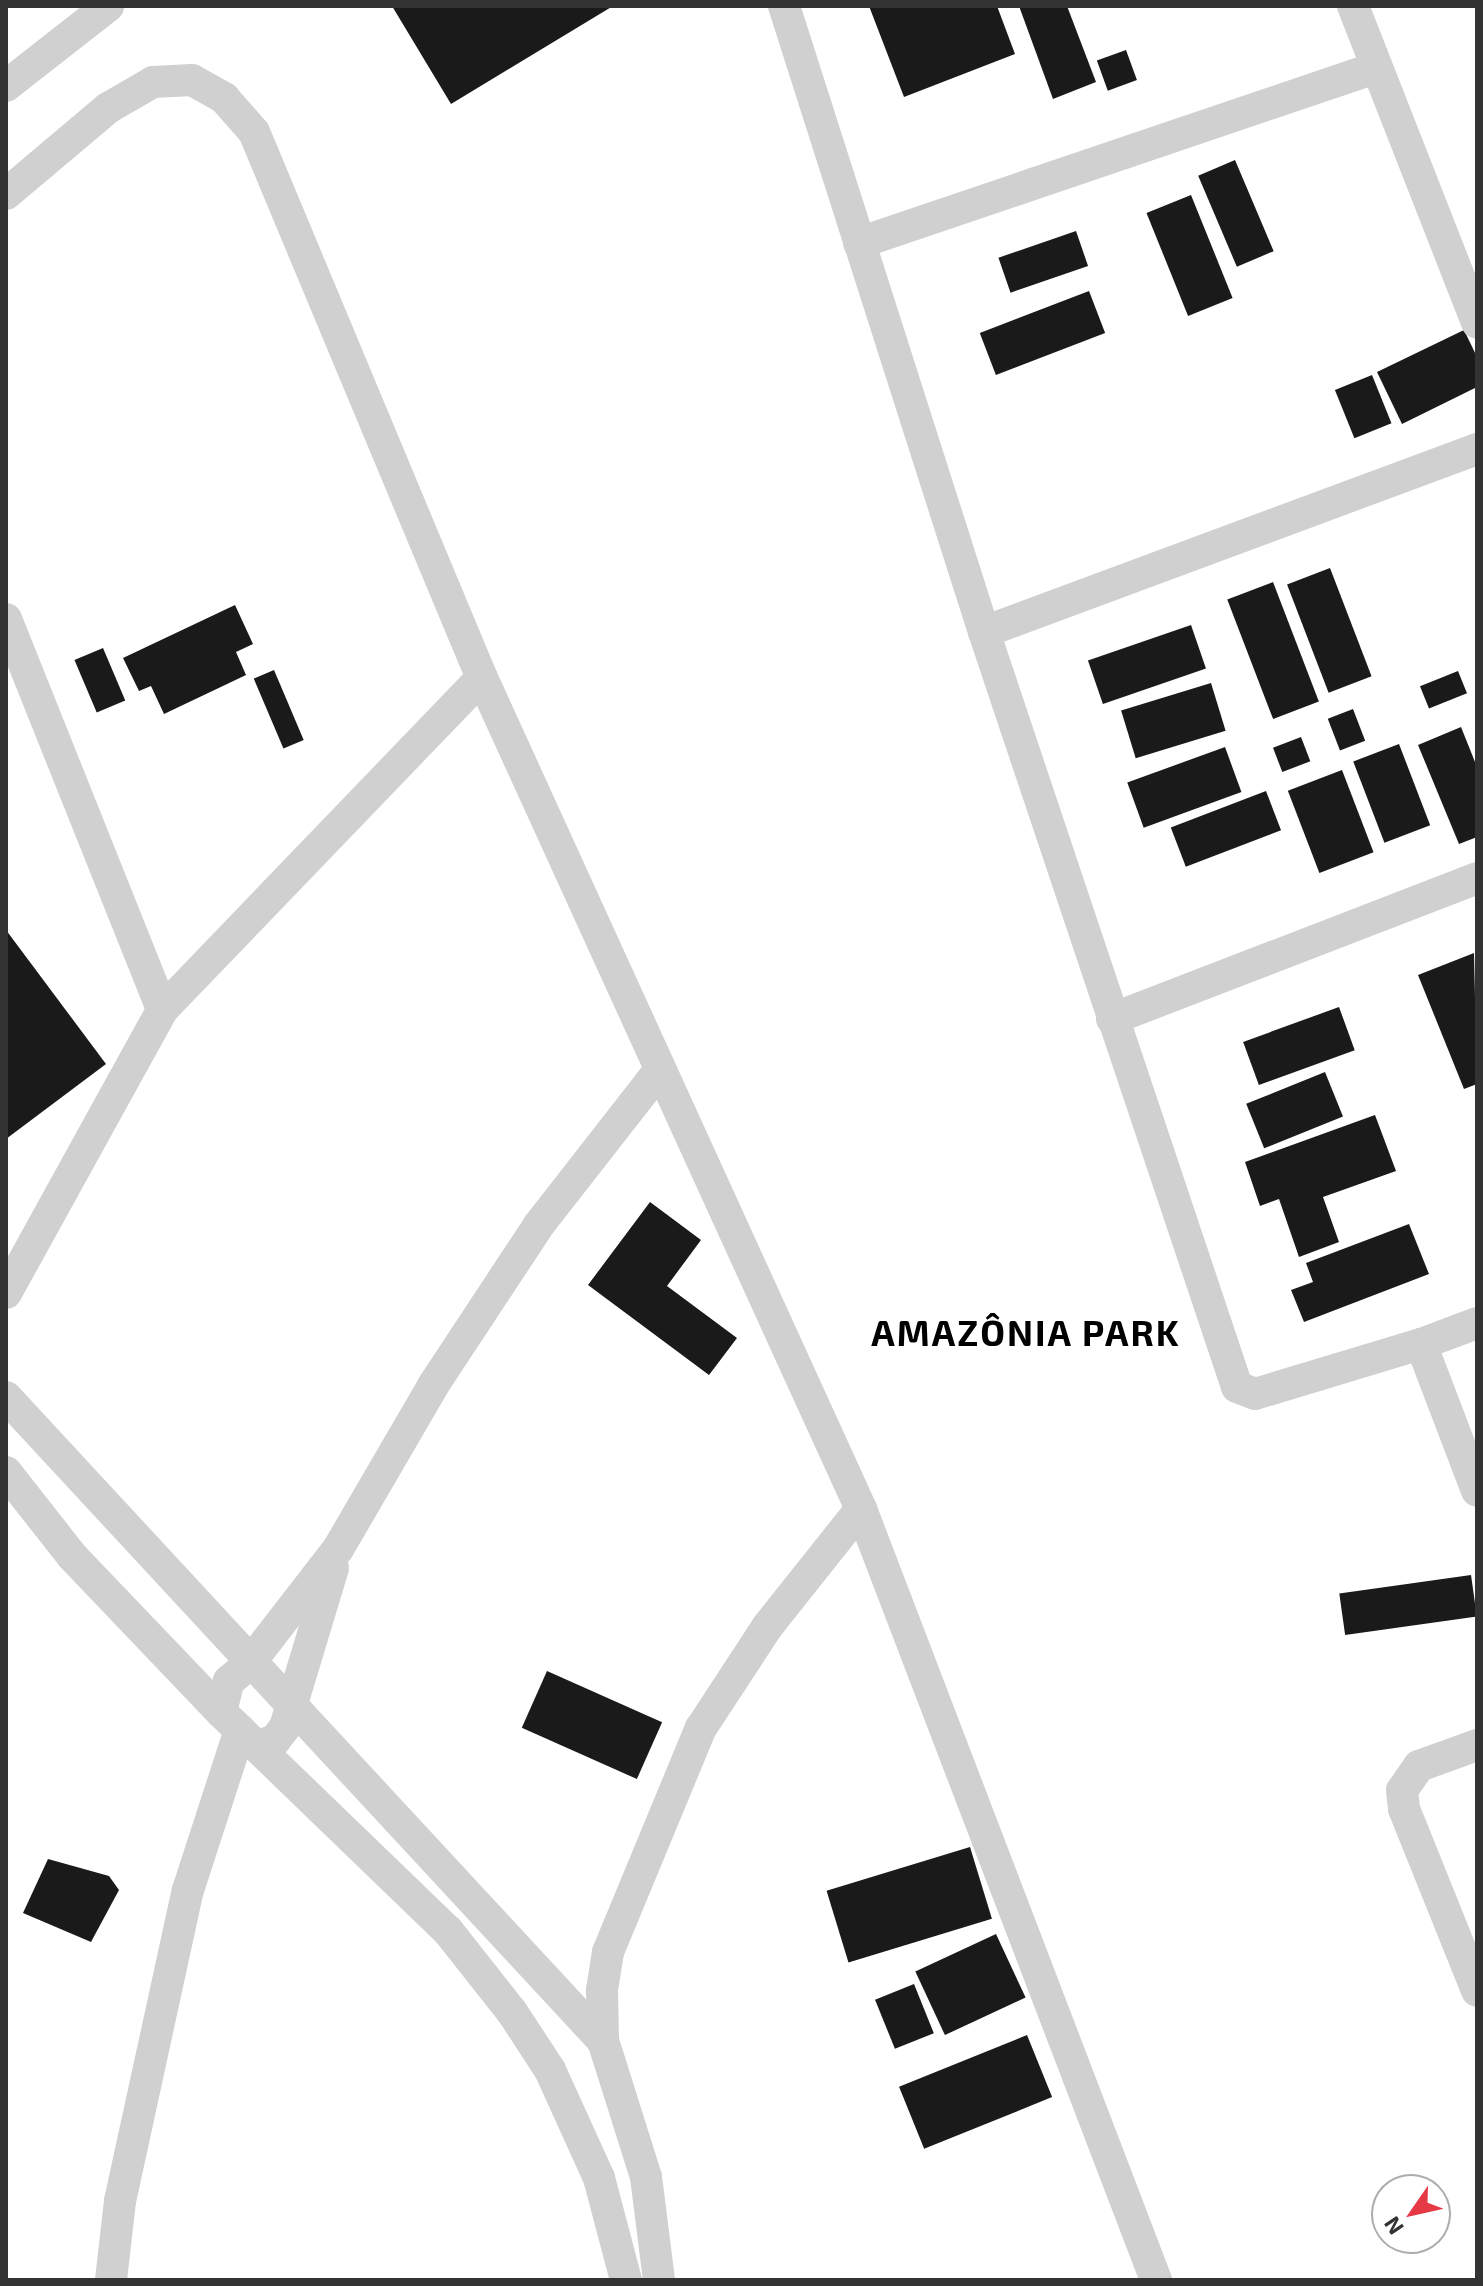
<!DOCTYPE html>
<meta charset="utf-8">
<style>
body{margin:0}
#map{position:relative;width:1483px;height:2286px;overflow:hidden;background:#fff;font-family:"Exo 2",sans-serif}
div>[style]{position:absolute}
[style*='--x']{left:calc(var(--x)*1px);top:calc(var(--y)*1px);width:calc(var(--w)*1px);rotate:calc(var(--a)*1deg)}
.building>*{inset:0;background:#1a1a1a;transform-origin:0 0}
.minor>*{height:32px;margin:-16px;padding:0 16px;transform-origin:16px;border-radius:16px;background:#d0d0d0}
span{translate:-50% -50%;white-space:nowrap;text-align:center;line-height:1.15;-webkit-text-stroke:8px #fff;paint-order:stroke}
.district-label{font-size:36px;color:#000;font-weight:700;letter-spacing:2px}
.frame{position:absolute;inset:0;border:8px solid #333;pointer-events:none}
.north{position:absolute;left:1371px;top:2174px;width:80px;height:80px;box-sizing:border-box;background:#fff;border:2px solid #adadad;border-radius:50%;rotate:236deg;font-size:22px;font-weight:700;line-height:32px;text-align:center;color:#333}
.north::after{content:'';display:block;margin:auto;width:28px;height:36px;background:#e63946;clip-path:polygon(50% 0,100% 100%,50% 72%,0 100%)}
</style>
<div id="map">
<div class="building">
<div style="clip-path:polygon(392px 6px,613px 6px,451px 104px)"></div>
<div style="clip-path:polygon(869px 6px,997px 6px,1015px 54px,904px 97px)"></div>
<div style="clip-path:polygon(1019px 6px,1067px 6px,1096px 82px,1053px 99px)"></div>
<div style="left:1126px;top:50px;width:32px;height:31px;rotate:70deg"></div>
<div style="left:1235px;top:160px;width:99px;height:40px;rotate:67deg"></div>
<div style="left:1191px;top:195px;width:111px;height:48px;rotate:68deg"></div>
<div style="left:1076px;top:231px;width:37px;height:82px;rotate:71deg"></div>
<div style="left:1089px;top:291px;width:45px;height:117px;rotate:69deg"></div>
<div style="clip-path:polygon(1464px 330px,1477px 357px,1477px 387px,1402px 424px,1377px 372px)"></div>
<div style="left:1372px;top:375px;width:52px;height:40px;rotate:68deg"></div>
<div style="left:1330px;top:568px;width:116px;height:46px;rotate:69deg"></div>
<div style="left:1273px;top:582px;width:128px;height:49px;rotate:69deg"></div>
<div style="clip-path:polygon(235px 605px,253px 644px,236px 652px,246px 675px,164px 714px,151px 686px,139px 691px,123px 658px)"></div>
<div style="left:1191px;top:625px;width:46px;height:109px;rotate:71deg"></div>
<div style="left:103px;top:648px;width:57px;height:31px;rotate:67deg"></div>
<div style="left:274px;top:670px;width:76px;height:22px;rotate:67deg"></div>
<div style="left:1458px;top:671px;width:24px;height:41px;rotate:68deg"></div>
<div style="left:1211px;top:683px;width:50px;height:94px;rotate:73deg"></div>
<div style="left:1353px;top:709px;width:34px;height:27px;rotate:69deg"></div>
<div style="clip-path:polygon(1461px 727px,1477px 767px,1477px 837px,1459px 844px,1418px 745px)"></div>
<div style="left:1301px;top:737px;width:26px;height:30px;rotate:69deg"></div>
<div style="left:1399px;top:744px;width:87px;height:49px;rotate:69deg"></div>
<div style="left:1225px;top:747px;width:48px;height:104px;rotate:70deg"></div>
<div style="left:1342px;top:770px;width:88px;height:58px;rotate:69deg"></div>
<div style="left:1266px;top:791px;width:42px;height:102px;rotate:69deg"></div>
<div style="clip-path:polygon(6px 930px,106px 1064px,6px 1139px)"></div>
<div style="clip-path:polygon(1474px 953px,1477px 1084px,1464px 1089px,1418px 975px)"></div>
<div style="left:1339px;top:1007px;width:46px;height:102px;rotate:70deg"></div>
<div style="left:1325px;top:1072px;width:48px;height:85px;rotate:68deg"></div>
<div style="clip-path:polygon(1375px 1115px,1396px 1171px,1323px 1197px,1339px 1242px,1299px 1257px,1279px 1199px,1260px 1206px,1245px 1162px)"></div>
<div style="clip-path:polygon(650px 1202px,701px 1240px,667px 1286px,737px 1338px,709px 1375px,588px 1285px)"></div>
<div style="clip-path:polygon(1409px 1224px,1429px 1274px,1304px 1322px,1291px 1290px,1313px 1282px,1306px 1263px)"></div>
<div style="left:1471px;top:1575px;width:42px;height:133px;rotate:82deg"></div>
<div style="left:547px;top:1671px;width:126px;height:62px;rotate:24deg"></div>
<div style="left:970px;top:1847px;width:75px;height:150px;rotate:73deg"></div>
<div style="clip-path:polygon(48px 1859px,109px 1876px,119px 1890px,91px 1942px,23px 1913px)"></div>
<div style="left:996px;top:1934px;width:70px;height:89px;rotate:65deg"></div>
<div style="left:914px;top:1984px;width:53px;height:42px;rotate:68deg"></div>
<div style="left:1027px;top:2035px;width:67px;height:138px;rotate:68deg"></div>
</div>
<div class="minor">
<div style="--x:784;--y:6;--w:657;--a:72.28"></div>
<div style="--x:984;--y:632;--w:796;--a:71.47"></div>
<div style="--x:1237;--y:1387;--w:19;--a:21"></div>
<div style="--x:1255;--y:1394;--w:173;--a:-16.8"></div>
<div style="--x:1353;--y:6;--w:340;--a:68.6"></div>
<div style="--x:6;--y:86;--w:130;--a:-38.1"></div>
<div style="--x:6;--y:194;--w:133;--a:-40.1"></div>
<div style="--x:108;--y:108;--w:52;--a:-30"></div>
<div style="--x:153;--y:82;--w:39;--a:-3"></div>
<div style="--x:192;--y:80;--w:37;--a:29"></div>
<div style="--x:224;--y:98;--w:45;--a:48.6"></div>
<div style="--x:254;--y:132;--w:592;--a:67.34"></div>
<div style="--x:482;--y:678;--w:913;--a:65.48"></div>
<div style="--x:861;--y:1509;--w:826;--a:69.06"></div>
<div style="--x:859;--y:243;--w:545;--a:-18.73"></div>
<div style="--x:6;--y:619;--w:421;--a:68.2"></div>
<div style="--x:984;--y:632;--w:526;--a:-20.36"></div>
<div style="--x:1112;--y:1019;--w:391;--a:-21.1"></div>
<div style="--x:6;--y:1293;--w:323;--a:-61.1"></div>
<div style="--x:162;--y:1010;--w:461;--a:-46.1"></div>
<div style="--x:1477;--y:1323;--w:60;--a:159.4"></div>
<div style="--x:1421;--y:1344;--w:157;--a:69.1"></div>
<div style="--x:6;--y:1397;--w:878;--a:47.17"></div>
<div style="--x:6;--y:1472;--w:107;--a:51.8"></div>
<div style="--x:72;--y:1556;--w:216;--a:46.3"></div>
<div style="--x:221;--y:1712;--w:315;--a:44"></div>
<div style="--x:448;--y:1931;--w:103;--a:51.7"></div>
<div style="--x:512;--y:2012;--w:69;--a:56.8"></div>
<div style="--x:550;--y:2070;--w:119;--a:65.6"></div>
<div style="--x:599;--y:2178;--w:106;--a:75.2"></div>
<div style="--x:221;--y:1712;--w:32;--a:-76"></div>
<div style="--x:229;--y:1681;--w:26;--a:-40"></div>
<div style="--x:249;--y:1664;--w:145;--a:-52.3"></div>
<div style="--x:338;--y:1549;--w:191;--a:-59.8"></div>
<div style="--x:434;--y:1384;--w:189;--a:-56.6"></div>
<div style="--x:538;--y:1226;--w:198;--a:-52"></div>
<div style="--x:1477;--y:1745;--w:62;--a:160.1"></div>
<div style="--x:1419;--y:1766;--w:29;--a:125"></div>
<div style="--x:1402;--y:1790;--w:19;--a:84"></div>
<div style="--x:1404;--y:1809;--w:196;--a:68.1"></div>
<div style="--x:257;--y:1746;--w:19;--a:-18"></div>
<div style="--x:275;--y:1740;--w:16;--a:-52"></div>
<div style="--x:285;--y:1727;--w:166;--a:-73.2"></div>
<div style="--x:111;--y:2280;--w:80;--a:-83.5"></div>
<div style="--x:120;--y:2201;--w:318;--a:-77.7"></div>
<div style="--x:188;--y:1890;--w:168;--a:-72"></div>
<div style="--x:659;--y:2280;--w:104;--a:-97.2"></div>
<div style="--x:646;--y:2177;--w:143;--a:-107.5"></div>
<div style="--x:603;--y:2041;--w:51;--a:-91.1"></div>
<div style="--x:602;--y:1990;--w:38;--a:-81"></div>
<div style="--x:608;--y:1952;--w:243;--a:-67.5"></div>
<div style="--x:701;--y:1728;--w:121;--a:-56.8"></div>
<div style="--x:767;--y:1627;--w:151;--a:-51.5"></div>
</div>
<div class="district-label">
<span style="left:1026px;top:1332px">AMAZÔNIA PARK</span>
</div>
<div class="frame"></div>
<div class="north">N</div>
</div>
